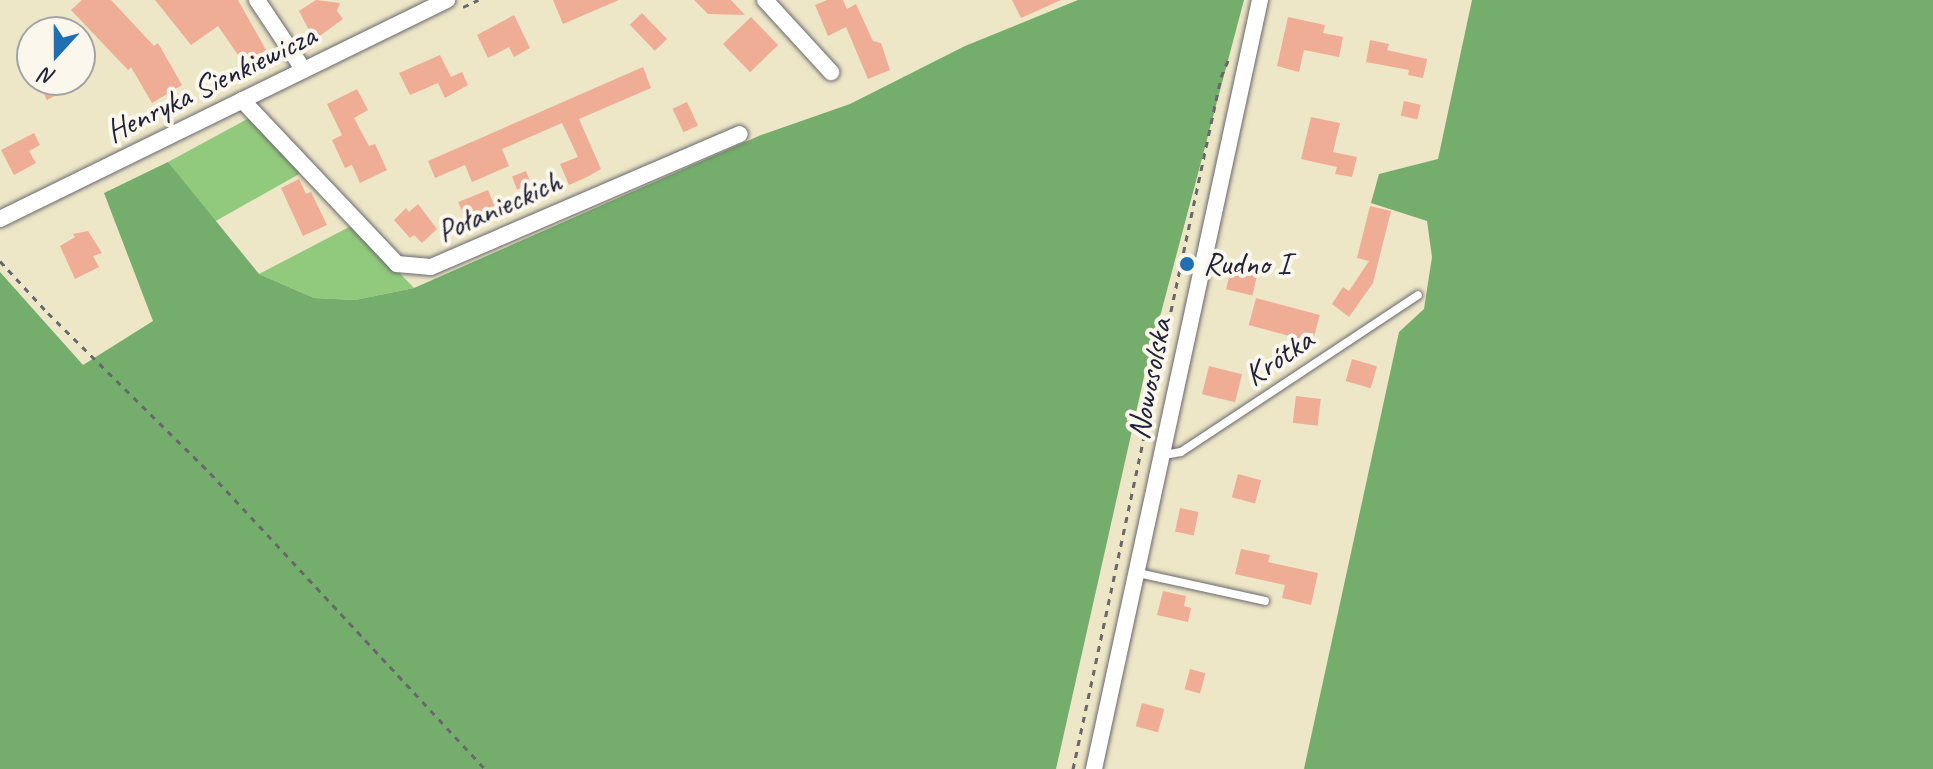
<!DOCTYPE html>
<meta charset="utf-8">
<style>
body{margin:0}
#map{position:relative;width:1933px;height:769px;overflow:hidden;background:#ede6c7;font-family:Caveat,sans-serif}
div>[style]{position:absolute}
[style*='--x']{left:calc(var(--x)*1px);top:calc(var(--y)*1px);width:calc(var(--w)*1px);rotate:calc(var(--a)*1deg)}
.green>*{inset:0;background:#92ca7d}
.forest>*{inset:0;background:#75ae6c}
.building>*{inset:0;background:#f0ad95;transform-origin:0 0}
.path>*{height:3px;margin-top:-1.5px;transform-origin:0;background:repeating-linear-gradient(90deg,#69676c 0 6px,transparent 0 12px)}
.roads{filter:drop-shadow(0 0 2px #69676c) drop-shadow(0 0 2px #69676c)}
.service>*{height:8px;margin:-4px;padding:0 4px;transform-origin:4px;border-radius:4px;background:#fff}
.minor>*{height:16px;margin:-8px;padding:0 8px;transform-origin:8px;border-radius:8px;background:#fff}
.dots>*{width:22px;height:22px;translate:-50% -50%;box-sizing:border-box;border:4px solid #fbf7ec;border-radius:50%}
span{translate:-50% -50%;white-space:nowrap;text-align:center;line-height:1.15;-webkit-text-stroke:8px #fbf7ec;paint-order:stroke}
.street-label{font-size:32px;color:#22223b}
.poi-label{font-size:32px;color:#22223b}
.left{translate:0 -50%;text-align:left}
.north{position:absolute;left:16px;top:16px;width:80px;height:80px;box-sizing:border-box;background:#fbf7ec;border:2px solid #a4a2a5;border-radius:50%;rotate:201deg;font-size:22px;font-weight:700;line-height:32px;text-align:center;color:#22223b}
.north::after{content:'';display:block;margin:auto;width:28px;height:36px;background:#1f6fb2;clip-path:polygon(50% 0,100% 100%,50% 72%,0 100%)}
</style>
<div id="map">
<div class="green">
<div style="clip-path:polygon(251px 117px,301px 173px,214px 222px,168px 162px)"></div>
<div style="clip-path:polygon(353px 225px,414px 288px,355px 300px,314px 298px,259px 274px)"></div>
</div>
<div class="forest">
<div style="clip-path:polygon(1078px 0,1244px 0,1144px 377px,1056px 769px,0 769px,0 272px,83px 365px,153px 321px,104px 193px,168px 162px,259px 274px,314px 298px,355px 300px,414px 288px,761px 135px,850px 104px,965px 46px)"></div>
<div style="clip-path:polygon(1472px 0,1933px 0,1933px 769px,1304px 769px,1399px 332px,1424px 309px,1432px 257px,1427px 221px,1371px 203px,1379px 174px,1438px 159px)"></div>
</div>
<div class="building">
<div style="clip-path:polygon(82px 0,111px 0,154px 46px,158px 43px,182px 85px,152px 103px,131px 67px,128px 70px,71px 10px)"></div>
<div style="clip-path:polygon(155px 0,238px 0,266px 50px,245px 65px,218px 26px,191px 45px)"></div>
<div style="clip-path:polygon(316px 0,340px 3px,337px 11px,343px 19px,314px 40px,299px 11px)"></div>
<div style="clip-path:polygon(553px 0,619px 0,563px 24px)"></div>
<div style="clip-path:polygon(694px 0,731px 0,745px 15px,708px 14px)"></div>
<div style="clip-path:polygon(827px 0,843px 0,847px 9px,856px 4px,873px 41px,881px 43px,890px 70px,868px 79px,846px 27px,828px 36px,815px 5px)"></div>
<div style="clip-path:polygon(1012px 0,1061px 0,1021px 18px)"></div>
<div style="left:642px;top:13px;width:36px;height:17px;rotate:46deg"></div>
<div style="clip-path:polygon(514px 15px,530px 48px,514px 57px,509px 47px,488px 58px,477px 35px)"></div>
<div style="left:751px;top:17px;width:39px;height:39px;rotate:46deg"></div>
<div style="clip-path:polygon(1288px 17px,1325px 25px,1323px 33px,1343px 37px,1339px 57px,1304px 50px,1299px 72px,1277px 66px)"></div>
<div style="clip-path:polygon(1370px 40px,1389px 44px,1387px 50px,1427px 59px,1423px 78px,1408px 75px,1409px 70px,1366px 62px)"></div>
<div style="clip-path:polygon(440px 55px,451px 77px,462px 72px,468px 85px,445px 98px,438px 83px,410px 95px,399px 73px)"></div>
<div style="clip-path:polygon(643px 67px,651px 88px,579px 119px,601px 169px,587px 177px,569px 185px,560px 164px,578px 157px,562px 123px,502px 149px,509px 166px,472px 182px,465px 165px,435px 178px,428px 161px)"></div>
<div style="clip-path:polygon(37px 80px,85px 80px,47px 100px)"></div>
<div style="clip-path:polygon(357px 89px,368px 110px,354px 118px,369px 146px,375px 144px,387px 170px,360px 183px,352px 165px,345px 168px,332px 140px,342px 135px,327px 104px)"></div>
<div style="left:1404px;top:101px;width:17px;height:15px;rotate:13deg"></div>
<div style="left:687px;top:102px;width:26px;height:16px;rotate:65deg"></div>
<div style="clip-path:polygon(1311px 117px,1340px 123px,1333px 152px,1357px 157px,1352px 177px,1335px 174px,1337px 167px,1301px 159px)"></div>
<div style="clip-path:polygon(34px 133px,40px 145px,29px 151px,36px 163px,14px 175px,1px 150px)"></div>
<div style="left:526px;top:171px;width:14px;height:15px;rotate:69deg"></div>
<div style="clip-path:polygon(299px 179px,306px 194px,311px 192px,327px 225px,303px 236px,281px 188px)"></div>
<div style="left:488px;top:190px;width:27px;height:32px;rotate:68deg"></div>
<div style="clip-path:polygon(418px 204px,437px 229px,422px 243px,414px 235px,410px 238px,394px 220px,406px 208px,409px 212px)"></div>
<div style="clip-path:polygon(1370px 206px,1391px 211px,1373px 283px,1349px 317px,1332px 304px,1343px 287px,1349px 291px,1369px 261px,1357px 258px)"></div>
<div style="clip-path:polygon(88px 231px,102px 253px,93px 256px,99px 267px,75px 279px,60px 246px,75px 237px,73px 234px)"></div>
<div style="left:1232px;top:264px;width:27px;height:26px;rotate:13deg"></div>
<div style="left:1256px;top:298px;width:66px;height:28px;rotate:15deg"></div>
<div style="left:1352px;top:359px;width:26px;height:23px;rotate:16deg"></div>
<div style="left:1209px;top:366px;width:34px;height:29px;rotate:14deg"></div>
<div style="left:1296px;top:396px;width:25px;height:27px;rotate:7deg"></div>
<div style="left:1238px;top:474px;width:24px;height:24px;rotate:15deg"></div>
<div style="left:1180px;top:508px;width:19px;height:24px;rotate:12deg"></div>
<div style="clip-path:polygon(1241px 549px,1270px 555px,1268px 562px,1318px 573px,1311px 605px,1282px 598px,1285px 585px,1235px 574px)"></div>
<div style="clip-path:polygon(1163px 591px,1186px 596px,1184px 606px,1191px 608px,1188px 622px,1157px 615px)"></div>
<div style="left:1190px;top:669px;width:16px;height:21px;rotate:15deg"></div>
<div style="left:1142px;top:703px;width:23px;height:24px;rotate:15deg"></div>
</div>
<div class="path">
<div style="--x:463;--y:7;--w:17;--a:-25"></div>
<div style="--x:0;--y:261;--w:71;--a:47.3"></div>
<div style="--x:48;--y:313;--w:228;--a:44.6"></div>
<div style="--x:210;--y:473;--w:404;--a:47.1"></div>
<div style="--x:1073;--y:769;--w:708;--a:-77.93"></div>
<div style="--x:1221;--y:77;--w:21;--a:-67"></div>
</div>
<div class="roads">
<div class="service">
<div style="--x:1164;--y:455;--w:17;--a:-10"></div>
<div style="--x:1181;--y:452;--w:284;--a:-33.5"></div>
<div style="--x:1138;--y:573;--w:130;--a:12.4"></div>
</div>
<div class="minor">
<div style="--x:257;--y:0;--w:83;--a:56.3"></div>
<div style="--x:765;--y:0;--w:98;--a:47.5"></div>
<div style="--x:242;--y:100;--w:226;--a:46.6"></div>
<div style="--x:397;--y:264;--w:34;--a:5"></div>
<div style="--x:431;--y:267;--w:336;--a:-23.3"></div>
<div style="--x:0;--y:219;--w:498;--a:-26.1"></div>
<div style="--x:1094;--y:769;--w:787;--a:-77.82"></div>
</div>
</div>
<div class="dots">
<div style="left:1187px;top:264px;background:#1f6fb2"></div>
</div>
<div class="street-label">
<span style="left:211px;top:84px;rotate:-26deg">Henryka Sienkiewicza</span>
<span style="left:499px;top:207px;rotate:-24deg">Połanieckich</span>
<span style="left:1279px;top:358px;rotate:-34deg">Krótka</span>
<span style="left:1150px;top:379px;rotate:-79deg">Nowosolska</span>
</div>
<div class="poi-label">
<span class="left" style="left:1203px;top:264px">Rudno I</span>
</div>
<div class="north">N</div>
</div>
